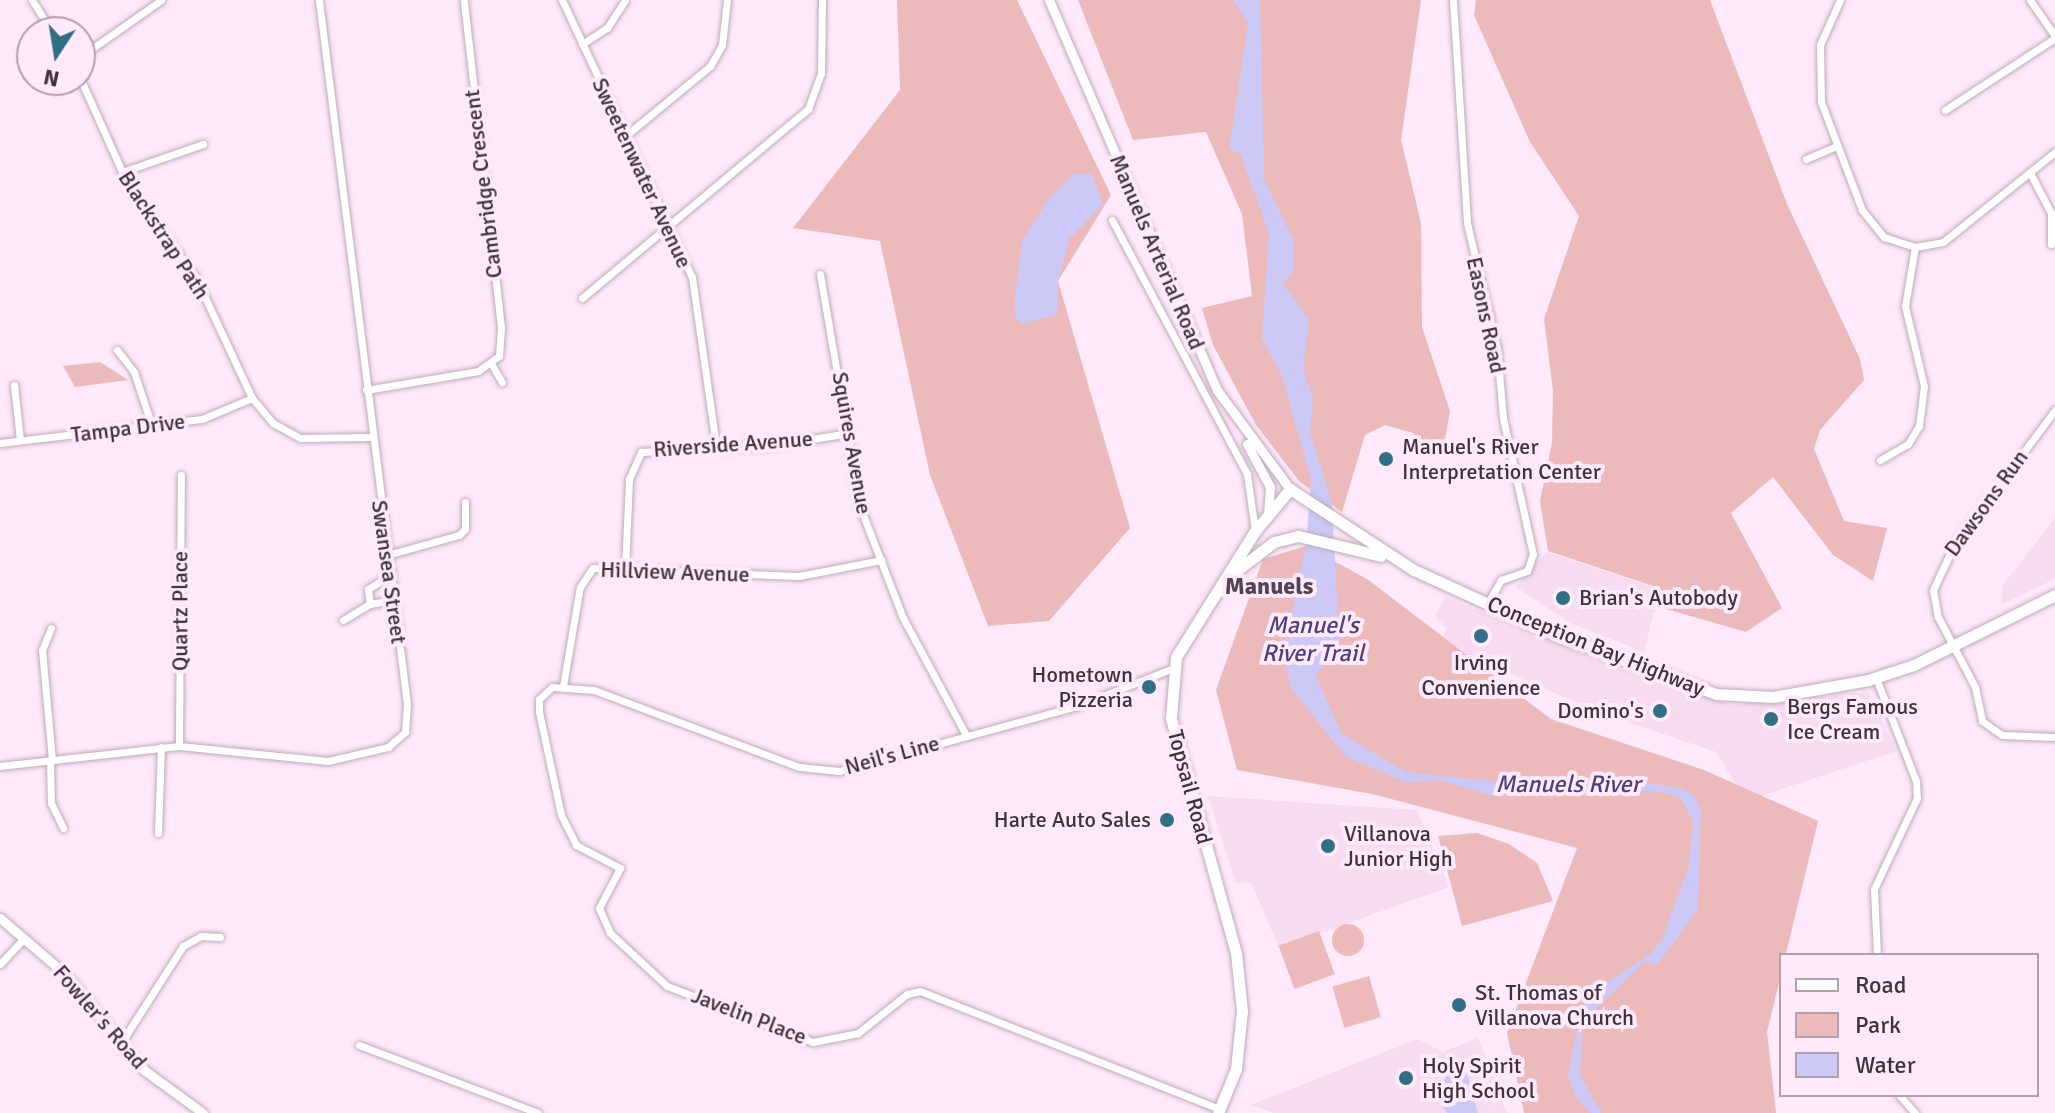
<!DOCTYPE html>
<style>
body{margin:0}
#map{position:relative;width:2055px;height:1113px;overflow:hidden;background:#ffe9fa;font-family:Signika,sans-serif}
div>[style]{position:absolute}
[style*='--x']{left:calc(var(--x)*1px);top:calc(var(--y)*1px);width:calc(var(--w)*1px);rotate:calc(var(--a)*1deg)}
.built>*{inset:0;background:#f7dbf1}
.green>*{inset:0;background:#ecbabb;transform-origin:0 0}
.round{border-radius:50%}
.water>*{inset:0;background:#cdc9f7}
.roads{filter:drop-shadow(0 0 2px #bfabbb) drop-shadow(0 0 2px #bfabbb)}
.street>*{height:7px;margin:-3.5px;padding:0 3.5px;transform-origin:3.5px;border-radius:3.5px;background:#fff}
.secondary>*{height:9px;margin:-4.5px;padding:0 4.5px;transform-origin:4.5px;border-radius:4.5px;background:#fff}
.primary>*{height:11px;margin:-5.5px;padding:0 5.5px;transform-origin:5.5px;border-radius:5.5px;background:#fff}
.dots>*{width:22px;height:22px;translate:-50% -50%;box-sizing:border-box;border:4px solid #ffe9fa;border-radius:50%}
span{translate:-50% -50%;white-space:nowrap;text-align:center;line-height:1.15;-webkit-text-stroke:8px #ffe9fa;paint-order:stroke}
.street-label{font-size:22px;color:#3c343a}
.poi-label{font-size:22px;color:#3c343a}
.left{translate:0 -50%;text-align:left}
.right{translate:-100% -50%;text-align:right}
.neighbourhood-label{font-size:24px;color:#544351;font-weight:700}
.water-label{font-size:24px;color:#4b427b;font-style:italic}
.legend{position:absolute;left:1779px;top:953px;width:260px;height:144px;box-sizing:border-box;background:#ffe9fa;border:2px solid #b1a1ad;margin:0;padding:10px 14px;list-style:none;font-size:24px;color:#3c343a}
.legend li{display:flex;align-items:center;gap:16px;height:40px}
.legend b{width:40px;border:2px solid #b1a1ad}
.north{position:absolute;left:16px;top:16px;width:80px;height:80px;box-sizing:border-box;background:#ffe9fa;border:2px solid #b1a1ad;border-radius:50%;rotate:192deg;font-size:22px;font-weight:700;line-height:32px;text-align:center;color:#3c343a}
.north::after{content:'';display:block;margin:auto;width:28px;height:36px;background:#306f84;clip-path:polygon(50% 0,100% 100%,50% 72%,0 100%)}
</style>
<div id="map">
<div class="built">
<div style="clip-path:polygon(2055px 518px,2055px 579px,2001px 605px,2002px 586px)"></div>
<div style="clip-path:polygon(1547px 552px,1659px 589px,1644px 652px,1572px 624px,1516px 587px)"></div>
<div style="clip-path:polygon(1445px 597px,1622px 670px,1731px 705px,1868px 692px,1896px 751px,1746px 801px,1716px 752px,1604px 714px,1440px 644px,1447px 629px,1435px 616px)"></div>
<div style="clip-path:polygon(1208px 796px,1417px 810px,1449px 887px,1279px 948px,1251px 882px,1236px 883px)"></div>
<div style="clip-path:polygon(1478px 1038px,1507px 1113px,1274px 1113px,1250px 1105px,1418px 1039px,1443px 1052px)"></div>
</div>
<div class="green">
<div style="clip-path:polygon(897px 0,1017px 0,1111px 195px,1058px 281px,1130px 528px,1049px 621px,988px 626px,930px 475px,880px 241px,793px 228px,900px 90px)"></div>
<div style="clip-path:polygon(1078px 0,1421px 0,1401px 140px,1421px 223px,1422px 327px,1450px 411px,1445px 440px,1427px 449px,1413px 433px,1385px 425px,1365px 435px,1342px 512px,1299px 481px,1256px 425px,1213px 345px,1202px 308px,1252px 296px,1242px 214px,1206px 132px,1133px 140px)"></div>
<div style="clip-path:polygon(1476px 0,1710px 0,1787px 204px,1860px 359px,1864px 380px,1820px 430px,1814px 449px,1844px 521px,1887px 528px,1873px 581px,1833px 555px,1773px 477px,1731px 513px,1782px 608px,1746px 632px,1652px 605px,1656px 587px,1548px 551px,1540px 501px,1552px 443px,1553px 391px,1544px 319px,1579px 216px,1530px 142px,1474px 15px)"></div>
<div style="clip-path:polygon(100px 362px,128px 380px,75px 387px,63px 366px)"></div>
<div style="clip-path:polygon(1306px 546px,1367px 579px,1551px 719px,1704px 770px,1818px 821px,1767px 1032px,1776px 1113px,1524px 1113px,1507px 1033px,1577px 848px,1372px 794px,1237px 770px,1216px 690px,1263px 559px)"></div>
<div style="clip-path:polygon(1477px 833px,1509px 844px,1537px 863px,1553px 901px,1462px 926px,1438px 836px)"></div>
<div class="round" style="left:1332px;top:924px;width:32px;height:32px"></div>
<div style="left:1319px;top:931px;width:46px;height:43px;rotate:70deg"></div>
<div style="left:1369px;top:976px;width:43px;height:38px;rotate:74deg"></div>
</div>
<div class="water">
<div style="clip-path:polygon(1233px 0,1260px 0,1264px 179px,1293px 240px,1293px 271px,1283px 284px,1309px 319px,1303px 370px,1313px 397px,1310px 432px,1332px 503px,1340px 653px,1315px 674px,1342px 734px,1406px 772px,1521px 784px,1618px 778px,1680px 788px,1693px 794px,1701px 809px,1698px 909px,1658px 964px,1644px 962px,1583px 1021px,1580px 1076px,1602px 1113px,1591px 1113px,1575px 1097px,1568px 1074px,1582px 1008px,1591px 993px,1653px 952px,1663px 937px,1689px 865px,1693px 821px,1680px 797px,1654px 791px,1489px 795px,1440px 780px,1406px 782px,1346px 757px,1291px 688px,1283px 655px,1306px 546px,1311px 480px,1282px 376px,1262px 338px,1269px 233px,1240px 153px,1229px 149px,1248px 23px)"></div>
<div style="clip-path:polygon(1074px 173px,1092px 174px,1103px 205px,1069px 239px,1058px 281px,1058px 314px,1024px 324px,1016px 320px,1014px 307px,1022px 241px,1049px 198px)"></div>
<div style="clip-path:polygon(1465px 1066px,1478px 1113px,1447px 1113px,1436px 1095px,1449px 1071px)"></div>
</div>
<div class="roads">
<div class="street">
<div style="--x:32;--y:0;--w:38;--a:58"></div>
<div style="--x:562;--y:0;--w:306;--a:64.9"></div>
<div style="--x:692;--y:277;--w:171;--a:81.9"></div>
<div style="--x:1453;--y:0;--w:223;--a:86.4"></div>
<div style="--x:1467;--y:223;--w:130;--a:76.6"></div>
<div style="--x:1497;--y:349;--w:69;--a:85"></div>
<div style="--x:1503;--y:418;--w:139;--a:77.6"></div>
<div style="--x:1533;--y:554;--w:18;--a:109"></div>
<div style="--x:1527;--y:571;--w:28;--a:161"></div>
<div style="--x:1501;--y:580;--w:28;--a:120"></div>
<div style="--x:1840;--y:0;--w:49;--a:114"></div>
<div style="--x:1820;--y:45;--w:57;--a:89"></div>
<div style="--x:1821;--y:102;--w:116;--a:69.2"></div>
<div style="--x:1862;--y:210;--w:35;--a:51"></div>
<div style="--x:1884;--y:237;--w:33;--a:18"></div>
<div style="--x:1915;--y:247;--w:28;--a:-10"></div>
<div style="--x:1943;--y:242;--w:144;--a:-38.8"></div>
<div style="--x:2030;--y:0;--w:44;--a:55.2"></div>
<div style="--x:582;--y:44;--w:30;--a:-33"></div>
<div style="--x:607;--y:28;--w:33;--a:-57"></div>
<div style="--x:80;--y:57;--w:99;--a:-35.1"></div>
<div style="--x:80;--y:78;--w:117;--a:65.8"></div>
<div style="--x:128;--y:185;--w:115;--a:53.8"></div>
<div style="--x:196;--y:278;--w:132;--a:65"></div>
<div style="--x:252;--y:398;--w:33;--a:50"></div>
<div style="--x:273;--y:423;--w:31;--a:29"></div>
<div style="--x:300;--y:438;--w:71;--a:-0.8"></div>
<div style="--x:1945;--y:110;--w:131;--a:-33.2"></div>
<div style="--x:624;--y:137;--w:112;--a:-39.5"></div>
<div style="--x:710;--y:66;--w:24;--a:-60"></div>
<div style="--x:722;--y:45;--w:45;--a:-83.7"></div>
<div style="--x:1806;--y:159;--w:33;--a:-23"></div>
<div style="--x:122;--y:172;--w:86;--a:-19.1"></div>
<div style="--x:2030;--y:173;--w:45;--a:62.3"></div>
<div style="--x:2051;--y:213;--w:31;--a:90"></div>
<div style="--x:1112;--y:220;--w:288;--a:62"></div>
<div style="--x:1247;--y:474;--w:58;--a:82"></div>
<div style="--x:820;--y:274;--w:236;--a:80.3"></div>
<div style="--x:860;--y:507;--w:119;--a:68.8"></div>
<div style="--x:903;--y:618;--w:133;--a:61.7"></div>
<div style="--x:582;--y:298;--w:295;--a:-39.9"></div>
<div style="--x:808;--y:109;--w:38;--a:-70"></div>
<div style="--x:821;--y:73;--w:73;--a:-89.2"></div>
<div style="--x:117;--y:350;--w:28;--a:52"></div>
<div style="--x:134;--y:372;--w:57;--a:71.6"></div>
<div style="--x:492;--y:365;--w:20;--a:60"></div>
<div style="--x:14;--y:385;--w:55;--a:83.8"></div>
<div style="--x:366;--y:390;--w:114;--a:-9.6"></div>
<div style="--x:478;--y:371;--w:26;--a:-36"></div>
<div style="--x:499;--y:356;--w:29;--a:-86"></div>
<div style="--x:501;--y:327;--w:329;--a:-96.5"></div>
<div style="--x:2055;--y:410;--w:169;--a:126.8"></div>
<div style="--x:1954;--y:545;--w:50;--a:115"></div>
<div style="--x:1933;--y:590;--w:27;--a:80"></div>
<div style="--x:1938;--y:617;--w:79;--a:62.1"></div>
<div style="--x:1975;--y:687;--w:35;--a:78"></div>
<div style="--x:1982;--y:721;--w:24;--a:35"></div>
<div style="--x:2002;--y:735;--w:53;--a:2.2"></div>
<div style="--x:0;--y:443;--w:203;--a:-6.8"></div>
<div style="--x:202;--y:419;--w:54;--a:-22.8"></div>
<div style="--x:1880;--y:460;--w:32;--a:-30"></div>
<div style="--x:1908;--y:444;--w:21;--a:-59"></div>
<div style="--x:1919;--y:426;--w:40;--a:-82.9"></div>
<div style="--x:1924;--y:386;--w:82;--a:-103.4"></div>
<div style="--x:1905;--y:306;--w:60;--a:-80.4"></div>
<div style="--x:387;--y:555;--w:75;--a:-15.5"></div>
<div style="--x:459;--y:535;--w:8;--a:-45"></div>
<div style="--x:465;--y:529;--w:27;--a:-90"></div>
<div style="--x:625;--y:568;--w:89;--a:-87.4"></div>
<div style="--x:629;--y:479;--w:30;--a:-66"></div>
<div style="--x:641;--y:452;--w:134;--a:-3"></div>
<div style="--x:775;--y:445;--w:75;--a:-9.2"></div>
<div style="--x:370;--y:604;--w:15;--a:-98"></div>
<div style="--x:368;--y:589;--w:26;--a:-32"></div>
<div style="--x:343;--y:620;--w:31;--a:-31"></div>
<div style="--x:370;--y:604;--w:23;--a:-10"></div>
<div style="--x:51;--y:628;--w:24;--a:112"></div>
<div style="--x:42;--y:650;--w:109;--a:84.8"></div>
<div style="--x:1176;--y:667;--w:106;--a:158.5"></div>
<div style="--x:1077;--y:706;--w:247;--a:164.7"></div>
<div style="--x:839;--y:771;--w:40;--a:-174.3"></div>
<div style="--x:799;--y:767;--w:219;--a:-159.4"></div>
<div style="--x:594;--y:690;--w:42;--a:-175.9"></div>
<div style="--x:552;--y:687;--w:18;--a:137"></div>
<div style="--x:539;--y:699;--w:13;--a:90"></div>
<div style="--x:539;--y:712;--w:105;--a:77.9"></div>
<div style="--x:561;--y:815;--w:34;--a:63"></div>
<div style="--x:576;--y:845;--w:50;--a:27.6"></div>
<div style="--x:620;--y:868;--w:45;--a:117.7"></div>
<div style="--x:599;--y:908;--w:27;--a:66"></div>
<div style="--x:610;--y:933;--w:78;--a:42.9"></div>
<div style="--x:667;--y:986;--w:156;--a:21"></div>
<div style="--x:813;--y:1042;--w:46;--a:-11.3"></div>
<div style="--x:858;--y:1033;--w:63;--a:-38.5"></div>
<div style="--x:907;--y:994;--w:13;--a:-13"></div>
<div style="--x:920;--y:991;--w:322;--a:21.5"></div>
<div style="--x:1876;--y:678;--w:110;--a:68.8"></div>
<div style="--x:1916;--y:781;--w:17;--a:87"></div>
<div style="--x:1917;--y:798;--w:101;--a:115.3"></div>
<div style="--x:1874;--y:889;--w:66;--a:87.4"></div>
<div style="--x:563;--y:686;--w:100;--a:-80.3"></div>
<div style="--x:580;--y:587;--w:23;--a:-56"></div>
<div style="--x:593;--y:568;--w:206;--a:2.2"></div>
<div style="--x:799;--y:576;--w:84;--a:-11"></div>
<div style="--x:179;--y:746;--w:271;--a:-89.6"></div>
<div style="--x:50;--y:760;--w:43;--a:88.7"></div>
<div style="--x:51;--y:803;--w:28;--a:64"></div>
<div style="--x:0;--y:766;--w:180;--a:-6.4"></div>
<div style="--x:179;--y:746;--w:150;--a:5.7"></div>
<div style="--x:328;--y:761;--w:62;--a:-13.1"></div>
<div style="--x:388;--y:747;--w:23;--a:-41"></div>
<div style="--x:405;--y:732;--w:28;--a:-86"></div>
<div style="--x:407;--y:704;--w:709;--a:-97.13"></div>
<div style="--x:158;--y:833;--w:86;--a:-88"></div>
<div style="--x:0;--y:964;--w:35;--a:-47"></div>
<div style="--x:121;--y:1043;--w:115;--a:-57.4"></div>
<div style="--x:183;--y:946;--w:21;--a:-29"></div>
<div style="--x:201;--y:936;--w:19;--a:3"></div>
<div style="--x:359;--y:1045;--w:191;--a:20.8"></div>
<div style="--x:1899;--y:1095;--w:24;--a:48"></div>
</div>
<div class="secondary">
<div style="--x:1049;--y:0;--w:425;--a:66.7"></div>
<div style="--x:1217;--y:390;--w:123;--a:53.6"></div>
<div style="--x:1247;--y:444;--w:49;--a:61.9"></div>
<div style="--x:1270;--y:487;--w:27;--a:94"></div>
<div style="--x:0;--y:918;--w:86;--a:40.7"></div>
<div style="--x:65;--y:974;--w:124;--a:50.5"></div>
<div style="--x:144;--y:1070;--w:73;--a:36.1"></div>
</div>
<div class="primary">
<div style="--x:1232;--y:574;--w:53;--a:-37.3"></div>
<div style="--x:1274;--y:542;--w:25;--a:-14"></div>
<div style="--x:1298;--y:536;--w:85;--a:13.5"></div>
<div style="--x:1218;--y:1113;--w:48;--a:-67.8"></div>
<div style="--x:1236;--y:1069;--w:58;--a:-84.1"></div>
<div style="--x:1242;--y:1011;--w:58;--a:-95.9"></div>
<div style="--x:1236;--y:953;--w:244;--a:-105.5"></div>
<div style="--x:1171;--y:718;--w:61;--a:-85.3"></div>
<div style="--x:1176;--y:657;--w:149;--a:-57.9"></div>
<div style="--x:1255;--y:531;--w:55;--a:-50.2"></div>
<div style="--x:1290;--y:489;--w:148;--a:33.2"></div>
<div style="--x:1414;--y:570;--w:156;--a:24.6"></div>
<div style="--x:1556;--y:635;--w:171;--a:20.2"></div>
<div style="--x:1716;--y:694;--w:57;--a:3"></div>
<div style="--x:1773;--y:697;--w:97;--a:-10.1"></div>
<div style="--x:1868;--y:680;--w:48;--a:-18.1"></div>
<div style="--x:1914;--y:665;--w:157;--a:-26.4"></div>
</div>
</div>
<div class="dots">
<div style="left:1386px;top:459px;background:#306f84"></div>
<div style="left:1563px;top:598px;background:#306f84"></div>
<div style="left:1481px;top:636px;background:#306f84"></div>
<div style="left:1149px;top:687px;background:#306f84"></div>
<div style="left:1660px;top:711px;background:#306f84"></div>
<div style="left:1771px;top:719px;background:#306f84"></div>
<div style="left:1167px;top:820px;background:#306f84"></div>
<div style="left:1328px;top:846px;background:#306f84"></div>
<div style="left:1459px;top:1005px;background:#306f84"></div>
<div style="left:1406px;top:1078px;background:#306f84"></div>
</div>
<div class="street-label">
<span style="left:642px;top:173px;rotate:65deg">Sweetenwater Avenue</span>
<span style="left:483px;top:184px;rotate:-97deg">Cambridge Crescent</span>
<span style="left:164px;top:235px;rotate:57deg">Blackstrap Path</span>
<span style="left:1157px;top:252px;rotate:67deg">Manuels Arterial Road</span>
<span style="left:1486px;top:315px;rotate:78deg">Easons Road</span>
<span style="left:128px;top:428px;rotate:-7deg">Tampa Drive</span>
<span style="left:852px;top:443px;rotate:80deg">Squires Avenue</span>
<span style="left:733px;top:444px;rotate:-4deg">Riverside Avenue</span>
<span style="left:1986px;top:503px;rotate:-54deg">Dawsons Run</span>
<span style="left:389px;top:572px;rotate:82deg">Swansea Street</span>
<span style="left:675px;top:572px;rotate:2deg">Hillview Avenue</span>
<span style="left:180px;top:611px;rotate:-90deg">Quartz Place</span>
<span style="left:1596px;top:646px;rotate:22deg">Conception Bay Highway</span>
<span style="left:892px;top:755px;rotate:-15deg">Neil's Line</span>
<span style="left:1190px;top:787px;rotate:75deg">Topsail Road</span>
<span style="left:749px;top:1016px;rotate:21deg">Javelin Place</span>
<span style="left:100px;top:1017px;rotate:49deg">Fowler's Road</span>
</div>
<div class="poi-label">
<span class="left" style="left:1402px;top:459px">Manuel's River<br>Interpretation Center</span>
<span class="left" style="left:1579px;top:598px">Brian's Autobody</span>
<span style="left:1481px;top:675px">Irving<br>Convenience</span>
<span class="right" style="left:1133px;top:687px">Hometown<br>Pizzeria</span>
<span class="left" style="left:1787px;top:719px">Bergs Famous<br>Ice Cream</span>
<span class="right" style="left:1644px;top:711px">Domino's</span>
<span class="right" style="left:1151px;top:820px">Harte Auto Sales</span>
<span class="left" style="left:1344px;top:846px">Villanova<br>Junior High</span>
<span class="left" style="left:1475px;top:1005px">St. Thomas of<br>Villanova Church</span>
<span class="left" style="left:1422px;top:1078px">Holy Spirit<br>High School</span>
</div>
<div class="neighbourhood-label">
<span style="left:1269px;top:587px">Manuels</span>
</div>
<div class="water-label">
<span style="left:1313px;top:640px">Manuel's<br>River Trail</span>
<span style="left:1568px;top:785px">Manuels River</span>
</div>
<ul class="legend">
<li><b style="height:10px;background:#fff"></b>Road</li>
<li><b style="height:22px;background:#ecbabb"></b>Park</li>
<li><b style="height:22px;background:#cdc9f7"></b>Water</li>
</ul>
<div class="north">N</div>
</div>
